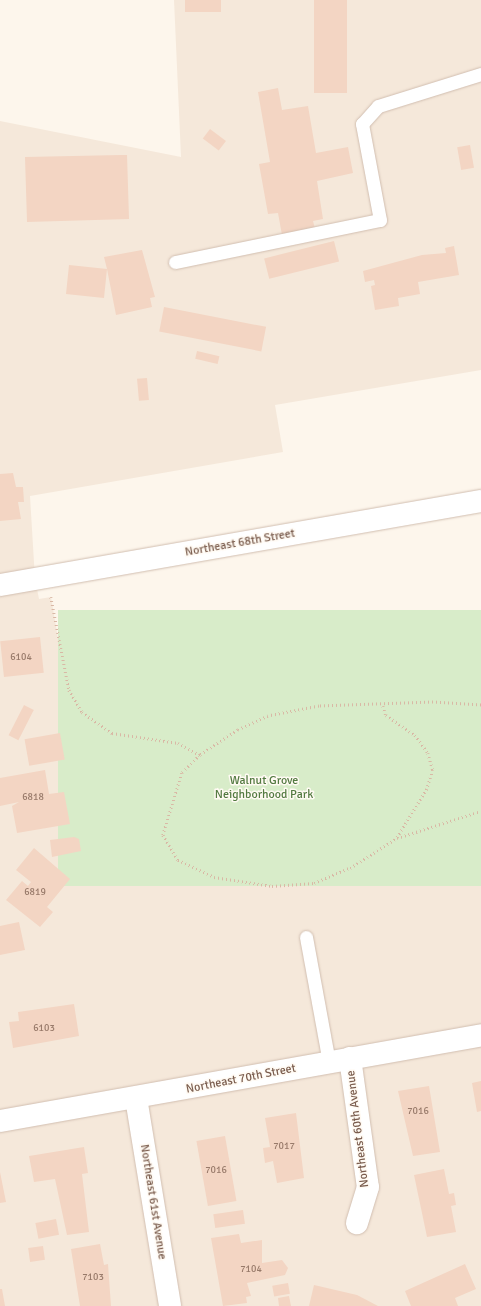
<!DOCTYPE html>
<style>
body{margin:0}
#map{position:relative;width:481px;height:1306px;overflow:hidden;background:#fdf6ec;font-family:Signika,sans-serif}
div>[style]{position:absolute}
[style*='--x']{left:calc(var(--x)*1px);top:calc(var(--y)*1px);width:calc(var(--w)*1px);rotate:calc(var(--a)*1deg)}
.residential>*{inset:0;background:#f5e8da}
.green>*{inset:0;background:#d8ecc9;transform-origin:0 0}
.building>*{inset:0;background:#f3d5c3;transform-origin:0 0}
.path>*{height:2.5px;margin-top:-1.25px;transform-origin:0;background:repeating-linear-gradient(90deg,#d9b8a5 0 1px,transparent 0 4px)}
.roads{filter:drop-shadow(0 0 1px #d1beb0) drop-shadow(0 0 1px #d1beb0)}
.service>*{height:13px;margin:-6.5px;padding:0 6.5px;transform-origin:6.5px;border-radius:6.5px;background:#fff}
.minor>*{height:22px;margin:-11px;padding:0 11px;transform-origin:11px;border-radius:11px;background:#fff}
span{translate:-50% -50%;white-space:nowrap;text-align:center;line-height:1.15;-webkit-text-stroke:3px #fffaf3;paint-order:stroke}
.number-label{font-size:10px;color:#987a6a}
.number-label span{-webkit-text-stroke-width:0}
.street-label{font-size:12px;color:#7a5c4d}
.park-label{font-size:12px;color:#537a41}
</style>
<div id="map">
<div class="residential">
<div style="clip-path:polygon(174px 0,481px 0,481px 370px,275px 405px,283px 452px,30px 496px,35px 579px,39px 599px,51px 597px,66px 686px,481px 610px,481px 1306px,0 1306px,0 121px,181px 157px)"></div>
</div>
<div class="green">
<div style="left:481px;top:610px;width:276px;height:423px;rotate:90deg"></div>
</div>
<div class="building">
<div style="left:185px;top:0;width:36px;height:12px"></div>
<div style="left:314px;top:0;width:33px;height:93px"></div>
<div style="clip-path:polygon(278px 88px,282px 110px,308px 106px,316px 153px,348px 147px,353px 173px,317px 181px,323px 219px,313px 221px,315px 229px,282px 235px,278px 213px,268px 214px,259px 164px,270px 162px,258px 92px)"></div>
<div style="left:210px;top:129px;width:20px;height:12px;rotate:37deg"></div>
<div style="left:470px;top:145px;width:23px;height:13px;rotate:80deg"></div>
<div style="clip-path:polygon(121px 155px,127px 155px,129px 219px,27px 222px,25px 157px)"></div>
<div style="left:334px;top:241px;width:21px;height:72px;rotate:76deg"></div>
<div style="clip-path:polygon(454px 246px,459px 275px,418px 282px,420px 294px,398px 298px,399px 306px,375px 310px,371px 286px,375px 285px,374px 280px,365px 282px,363px 271px,422px 255px,446px 253px,445px 248px)"></div>
<div style="clip-path:polygon(142px 250px,155px 297px,150px 298px,152px 307px,116px 315px,107px 269px,104px 298px,66px 294px,69px 265px,107px 269px,104px 257px)"></div>
<div style="left:164px;top:307px;width:104px;height:25px;rotate:11deg"></div>
<div style="left:197px;top:351px;width:23px;height:8px;rotate:13deg"></div>
<div style="left:147px;top:378px;width:22px;height:10px;rotate:85deg"></div>
<div style="clip-path:polygon(13px 473px,16px 487px,23px 487px,24px 502px,18px 502px,21px 519px,0 521px,0 474px)"></div>
<div style="left:40px;top:637px;width:36px;height:40px;rotate:84deg"></div>
<div style="left:24px;top:705px;width:11px;height:34px;rotate:27deg"></div>
<div style="left:60px;top:733px;width:27px;height:36px;rotate:80deg"></div>
<div style="clip-path:polygon(45px 770px,49px 794px,64px 792px,70px 824px,17px 833px,12px 806px,19px 802px,0 806px,0 778px)"></div>
<div style="clip-path:polygon(74px 837px,79px 839px,81px 851px,52px 857px,50px 840px)"></div>
<div style="clip-path:polygon(34px 848px,70px 879px,47px 907px,53px 912px,40px 927px,6px 900px,22px 881px,28px 886px,31px 882px,16px 870px)"></div>
<div style="clip-path:polygon(19px 922px,25px 950px,0 955px,0 926px)"></div>
<div style="clip-path:polygon(74px 1004px,79px 1036px,13px 1048px,9px 1022px,19px 1021px,18px 1012px)"></div>
<div style="clip-path:polygon(481px 1081px,481px 1111px,477px 1112px,472px 1083px)"></div>
<div style="clip-path:polygon(429px 1086px,440px 1152px,413px 1156px,398px 1091px)"></div>
<div style="clip-path:polygon(296px 1113px,304px 1178px,277px 1183px,273px 1161px,265px 1163px,263px 1148px,270px 1147px,265px 1118px)"></div>
<div style="left:225px;top:1136px;width:66px;height:29px;rotate:80deg"></div>
<div style="clip-path:polygon(84px 1147px,88px 1173px,82px 1174px,89px 1232px,67px 1235px,55px 1179px,34px 1182px,29px 1156px)"></div>
<div style="clip-path:polygon(444px 1169px,449px 1194px,454px 1193px,456px 1205px,451px 1206px,456px 1232px,427px 1237px,414px 1175px)"></div>
<div style="clip-path:polygon(0 1172px,6px 1202px,0 1203px)"></div>
<div style="left:243px;top:1210px;width:14px;height:30px;rotate:82deg"></div>
<div style="left:56px;top:1219px;width:16px;height:21px;rotate:79deg"></div>
<div style="clip-path:polygon(239px 1234px,241px 1243px,262px 1240px,262px 1263px,282px 1260px,288px 1268px,285px 1275px,247px 1283px,251px 1296px,246px 1297px,247px 1303px,223px 1306px,211px 1238px)"></div>
<div style="clip-path:polygon(100px 1244px,104px 1265px,108px 1264px,111px 1306px,80px 1306px,71px 1249px)"></div>
<div style="left:43px;top:1246px;width:14px;height:15px;rotate:82deg"></div>
<div style="clip-path:polygon(465px 1264px,476px 1289px,455px 1298px,458px 1306px,411px 1306px,405px 1291px)"></div>
<div style="left:288px;top:1283px;width:11px;height:16px;rotate:80deg"></div>
<div style="clip-path:polygon(314px 1285px,357px 1295px,378px 1306px,309px 1306px)"></div>
<div style="clip-path:polygon(0 1289px,2px 1289px,5px 1306px,0 1306px)"></div>
<div style="clip-path:polygon(289px 1296px,291px 1306px,279px 1306px,278px 1298px)"></div>
</div>
<div class="path">
<div style="--x:51;--y:597;--w:95;--a:79"></div>
<div style="--x:69;--y:690;--w:26;--a:59"></div>
<div style="--x:82;--y:712;--w:37;--a:35"></div>
<div style="--x:112;--y:733;--w:67;--a:8.6"></div>
<div style="--x:178;--y:743;--w:25;--a:29"></div>
<div style="--x:481;--y:705;--w:48;--a:-176.4"></div>
<div style="--x:433;--y:702;--w:114;--a:178"></div>
<div style="--x:319;--y:706;--w:52;--a:168.9"></div>
<div style="--x:268;--y:716;--w:33;--a:155"></div>
<div style="--x:238;--y:730;--w:45;--a:146.7"></div>
<div style="--x:200;--y:755;--w:25;--a:135"></div>
<div style="--x:182;--y:773;--w:65;--a:107"></div>
<div style="--x:163;--y:835;--w:29;--a:59"></div>
<div style="--x:178;--y:860;--w:40;--a:25"></div>
<div style="--x:214;--y:877;--w:59;--a:8.8"></div>
<div style="--x:272;--y:886;--w:42;--a:-4.1"></div>
<div style="--x:314;--y:883;--w:39;--a:-23"></div>
<div style="--x:350;--y:868;--w:56;--a:-32.6"></div>
<div style="--x:397;--y:838;--w:88;--a:-17.8"></div>
<div style="--x:383;--y:706;--w:9;--a:72"></div>
<div style="--x:386;--y:715;--w:35;--a:35"></div>
<div style="--x:415;--y:735;--w:22;--a:54"></div>
<div style="--x:428;--y:753;--w:18;--a:74"></div>
<div style="--x:433;--y:770;--w:20;--a:108"></div>
<div style="--x:427;--y:789;--w:57;--a:121.5"></div>
</div>
<div class="roads">
<div class="service">
<div style="--x:175;--y:262;--w:209;--a:-11.6"></div>
<div style="--x:380;--y:220;--w:98;--a:-100.6"></div>
<div style="--x:362;--y:124;--w:24;--a:-48"></div>
<div style="--x:378;--y:106;--w:108;--a:-17.3"></div>
<div style="--x:306;--y:937;--w:127;--a:79.6"></div>
</div>
<div class="minor">
<div style="--x:0;--y:585;--w:488;--a:-9.9"></div>
<div style="--x:350;--y:1058;--w:130;--a:82.1"></div>
<div style="--x:368;--y:1187;--w:38;--a:107"></div>
<div style="--x:136;--y:1098;--w:211;--a:80.7"></div>
<div style="--x:0;--y:1121;--w:489;--a:-10.1"></div>
</div>
</div>
<div class="number-label">
<span style="left:21px;top:658px">6104</span>
<span style="left:33px;top:798px">6818</span>
<span style="left:35px;top:893px">6819</span>
<span style="left:44px;top:1029px">6103</span>
<span style="left:418px;top:1112px">7016</span>
<span style="left:284px;top:1147px">7017</span>
<span style="left:216px;top:1171px">7016</span>
<span style="left:251px;top:1270px">7104</span>
<span style="left:93px;top:1278px">7103</span>
</div>
<div class="street-label">
<span style="left:240px;top:543px;rotate:-10deg">Northeast 68th Street</span>
<span style="left:241px;top:1079px;rotate:-11deg">Northeast 70th Street</span>
<span style="left:358px;top:1129px;rotate:-97deg">Northeast 60th Avenue</span>
<span style="left:153px;top:1202px;rotate:81deg">Northeast 61st Avenue</span>
</div>
<div class="park-label">
<span style="left:264px;top:788px">Walnut Grove<br>Neighborhood Park</span>
</div>
</div>
